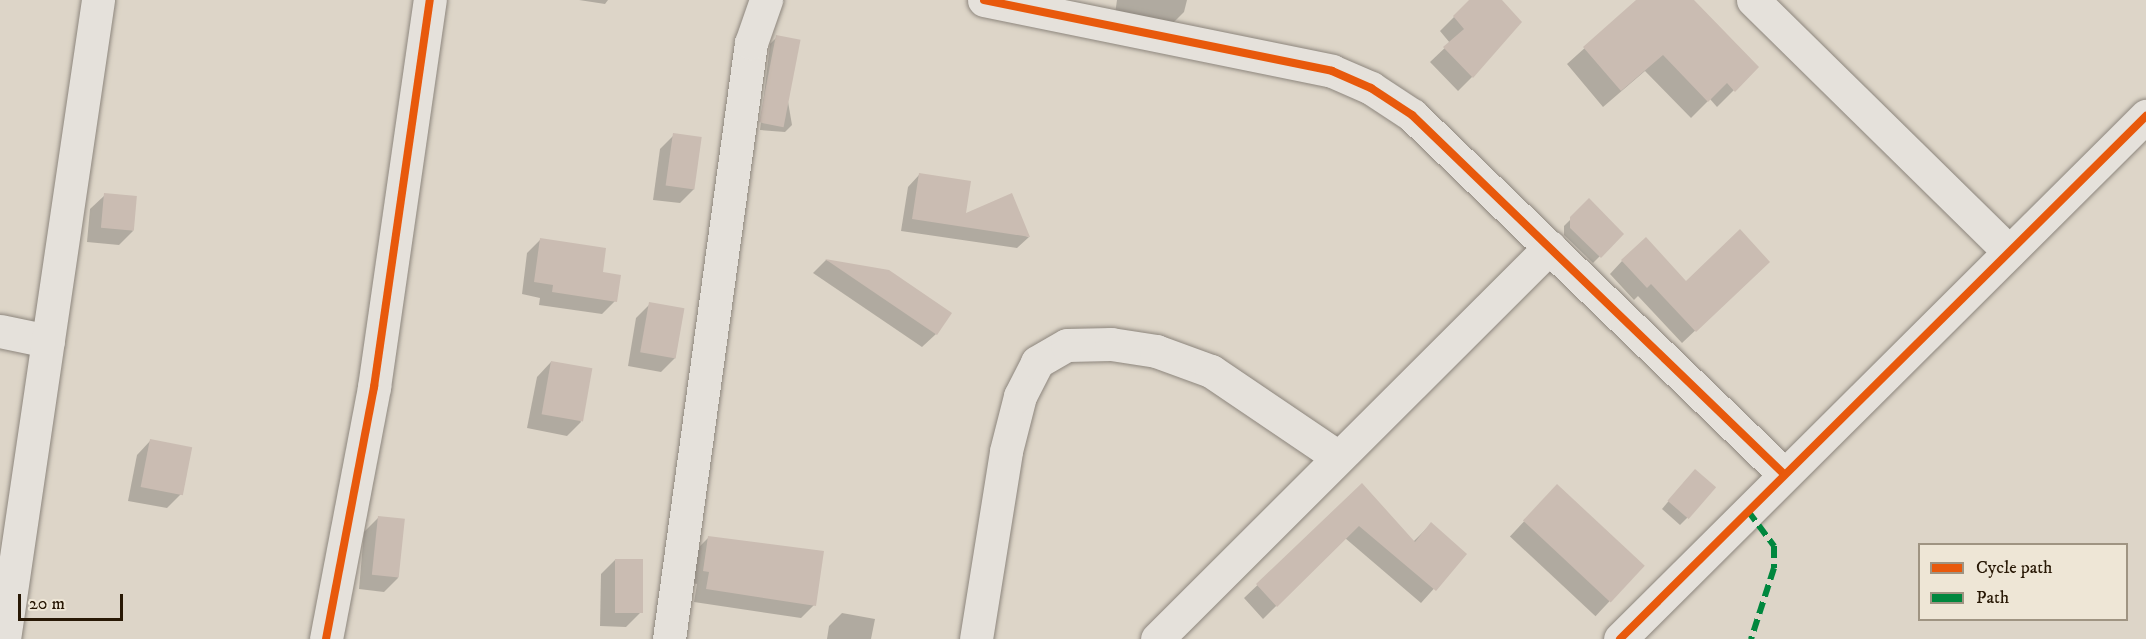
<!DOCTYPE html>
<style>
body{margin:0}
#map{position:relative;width:2146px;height:639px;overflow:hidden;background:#ddd5c8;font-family:"IM FELL DW Pica",serif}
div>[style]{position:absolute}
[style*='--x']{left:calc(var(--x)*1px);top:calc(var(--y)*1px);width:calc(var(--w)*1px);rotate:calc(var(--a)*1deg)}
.shadow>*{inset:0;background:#0003;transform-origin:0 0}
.building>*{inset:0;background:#cabcb2;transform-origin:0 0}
.roads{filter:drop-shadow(0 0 2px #8d867d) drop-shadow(0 0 2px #8d867d)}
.street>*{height:33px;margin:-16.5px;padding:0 16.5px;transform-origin:16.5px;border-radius:16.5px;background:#e5e1db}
.quiet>*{height:6px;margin-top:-3px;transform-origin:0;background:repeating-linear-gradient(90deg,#00873e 0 12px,transparent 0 18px)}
.cycleway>*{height:8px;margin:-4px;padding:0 4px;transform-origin:4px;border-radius:4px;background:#e8590c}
span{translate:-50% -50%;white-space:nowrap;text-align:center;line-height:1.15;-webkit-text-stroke:4.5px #eee6d6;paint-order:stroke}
.legend{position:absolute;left:1918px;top:543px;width:210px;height:78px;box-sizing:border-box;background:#eee6d6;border:2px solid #9f9482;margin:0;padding:8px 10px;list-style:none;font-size:18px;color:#281805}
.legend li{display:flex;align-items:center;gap:12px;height:30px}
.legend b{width:30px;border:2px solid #9f9482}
.scale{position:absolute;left:18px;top:594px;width:105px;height:27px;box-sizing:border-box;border:3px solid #281805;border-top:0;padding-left:8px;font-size:18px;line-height:21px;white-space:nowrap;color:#281805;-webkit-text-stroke:4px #eee6d6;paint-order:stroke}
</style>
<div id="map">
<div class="shadow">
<div style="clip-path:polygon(579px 0,608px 0,605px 4px)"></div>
<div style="clip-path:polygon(1117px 0,1187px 0,1184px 12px,1165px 31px,1115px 14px)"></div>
<div style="clip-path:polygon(1471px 0,1499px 0,1472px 77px,1458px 91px,1430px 62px,1450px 43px,1440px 31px)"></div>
<div style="clip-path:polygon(1638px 0,1688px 0,1757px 67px,1717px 107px,1710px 99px,1691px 118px,1645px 71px,1603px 107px,1567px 64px)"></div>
<div style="clip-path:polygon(777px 37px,792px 125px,785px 132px,760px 130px,770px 44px)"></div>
<div style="clip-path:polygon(674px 135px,694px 189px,680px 203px,653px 200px,660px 149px)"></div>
<div style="clip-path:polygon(919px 175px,964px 216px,1029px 237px,1017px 248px,901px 231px,908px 187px)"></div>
<div style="clip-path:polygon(105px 195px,133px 231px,119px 245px,87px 242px,90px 209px)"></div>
<div style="clip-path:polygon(1589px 201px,1622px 234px,1593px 263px,1564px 235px,1564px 226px)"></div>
<div style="clip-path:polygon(540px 240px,601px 273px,615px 301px,602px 314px,539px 305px,540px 298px,522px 294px,527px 253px)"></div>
<div style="clip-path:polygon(826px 260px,888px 271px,936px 334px,922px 347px,813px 273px)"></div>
<div style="clip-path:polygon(1622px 261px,1685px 283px,1755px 274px,1682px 343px,1638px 296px,1634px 300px,1610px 274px)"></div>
<div style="clip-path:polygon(650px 304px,675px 358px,661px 372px,628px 366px,636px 318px)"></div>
<div style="clip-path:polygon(551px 362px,581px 422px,567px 436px,527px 428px,537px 377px)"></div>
<div style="clip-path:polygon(151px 440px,181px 494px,167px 508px,128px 501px,137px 455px)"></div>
<div style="clip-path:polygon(1688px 478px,1687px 518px,1680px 525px,1662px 509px)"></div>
<div style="clip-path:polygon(1362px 485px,1413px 542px,1431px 524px,1465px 554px,1421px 603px,1345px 538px,1263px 619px,1244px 598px)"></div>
<div style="left:1557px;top:486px;width:117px;height:69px;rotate:43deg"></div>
<div style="clip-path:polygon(378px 518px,398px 578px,384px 592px,359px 589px,364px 532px)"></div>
<div style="clip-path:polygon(709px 537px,814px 605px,801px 618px,694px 602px,697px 584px,691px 583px,696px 550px)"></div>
<div style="clip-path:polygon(615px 560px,640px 613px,626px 627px,600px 626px,601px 574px)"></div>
<div style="clip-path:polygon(842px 613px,875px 619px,871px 639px,827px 639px,829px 626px)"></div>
</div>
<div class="building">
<div style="clip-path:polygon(1469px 0,1502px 0,1522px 22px,1473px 78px,1443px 47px,1464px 29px,1453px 16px)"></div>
<div style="clip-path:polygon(1636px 0,1694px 0,1759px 67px,1735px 92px,1727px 83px,1708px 102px,1663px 55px,1621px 91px,1583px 47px)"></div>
<div style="left:776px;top:35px;width:25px;height:89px;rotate:11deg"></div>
<div style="left:673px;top:133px;width:29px;height:53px;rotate:8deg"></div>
<div style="clip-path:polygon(919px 173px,971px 181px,966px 213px,1012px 193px,1030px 237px,912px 219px)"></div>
<div style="left:104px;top:193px;width:33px;height:35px;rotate:5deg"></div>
<div style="clip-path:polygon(1589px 198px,1624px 234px,1601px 258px,1570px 228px,1570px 217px)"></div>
<div style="clip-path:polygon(1740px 229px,1770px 262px,1696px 332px,1651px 284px,1647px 288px,1621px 260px,1646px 237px,1686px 281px)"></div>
<div style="clip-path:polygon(540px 238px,606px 248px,603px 272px,621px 275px,617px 302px,552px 292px,553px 285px,534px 282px)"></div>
<div style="clip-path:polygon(825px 259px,889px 270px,952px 313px,937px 335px)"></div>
<div style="left:649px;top:302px;width:36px;height:51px;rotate:10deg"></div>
<div style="left:551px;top:361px;width:42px;height:54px;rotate:10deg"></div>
<div style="left:150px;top:439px;width:43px;height:49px;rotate:11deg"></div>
<div style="left:1695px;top:469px;width:28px;height:42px;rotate:41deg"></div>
<div style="clip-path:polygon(1362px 483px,1415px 542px,1431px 522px,1467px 554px,1436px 591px,1359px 526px,1277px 607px,1256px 584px)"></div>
<div style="left:1557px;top:484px;width:120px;height:50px;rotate:43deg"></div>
<div style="left:378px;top:516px;width:27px;height:59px;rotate:6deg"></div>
<div style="clip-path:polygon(708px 536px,824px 551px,816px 606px,706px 589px,709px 572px,703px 571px)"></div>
<div style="left:615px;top:559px;width:28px;height:54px"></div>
</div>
<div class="roads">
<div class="street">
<div style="--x:984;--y:0;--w:355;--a:11.5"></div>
<div style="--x:1332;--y:71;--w:43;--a:23.6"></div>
<div style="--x:1371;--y:88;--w:49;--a:33.4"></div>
<div style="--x:1412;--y:115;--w:517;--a:43.98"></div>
<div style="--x:1753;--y:0;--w:359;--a:44.5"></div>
<div style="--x:0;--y:331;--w:49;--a:11.8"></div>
<div style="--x:4;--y:639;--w:646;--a:-81.63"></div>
<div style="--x:326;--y:639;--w:257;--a:-79.2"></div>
<div style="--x:374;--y:387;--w:391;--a:-81.8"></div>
<div style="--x:669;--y:639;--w:602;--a:-82.17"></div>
<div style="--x:751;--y:43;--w:46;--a:-70.8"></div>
<div style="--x:976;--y:639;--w:190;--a:-80.9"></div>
<div style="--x:1006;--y:451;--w:57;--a:-75.7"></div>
<div style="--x:1020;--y:396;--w:38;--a:-63"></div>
<div style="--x:1037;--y:362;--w:34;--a:-30"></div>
<div style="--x:1067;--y:345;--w:44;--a:-1.3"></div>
<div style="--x:1111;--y:344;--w:46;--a:8.8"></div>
<div style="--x:1156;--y:351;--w:59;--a:20"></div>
<div style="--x:1211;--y:371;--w:153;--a:34.1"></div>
<div style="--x:1157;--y:639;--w:555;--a:-44.93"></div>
<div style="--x:1620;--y:639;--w:742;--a:-44.84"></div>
</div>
</div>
<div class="quiet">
<div style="--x:1748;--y:511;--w:44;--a:53.4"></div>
<div style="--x:1774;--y:546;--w:22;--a:90"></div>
<div style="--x:1774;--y:568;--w:75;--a:107.9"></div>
</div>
<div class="cycleway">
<div style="--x:984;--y:0;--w:355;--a:11.5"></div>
<div style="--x:1332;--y:71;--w:43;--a:23.6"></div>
<div style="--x:1371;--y:88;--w:49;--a:33.4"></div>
<div style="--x:1412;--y:115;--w:517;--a:43.98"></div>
<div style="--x:326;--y:639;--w:257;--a:-79.2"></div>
<div style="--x:374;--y:387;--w:391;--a:-81.8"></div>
<div style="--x:1620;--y:639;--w:742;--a:-44.84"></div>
</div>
<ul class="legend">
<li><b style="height:8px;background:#e8590c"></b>Cycle path</li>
<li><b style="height:8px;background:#00873e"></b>Path</li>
</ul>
<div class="scale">20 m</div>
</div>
